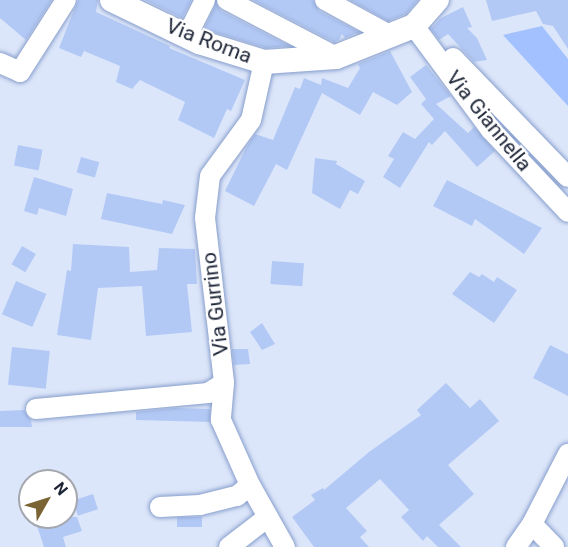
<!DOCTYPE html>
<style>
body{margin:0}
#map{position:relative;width:568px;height:547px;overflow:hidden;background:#dce6fa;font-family:Roboto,sans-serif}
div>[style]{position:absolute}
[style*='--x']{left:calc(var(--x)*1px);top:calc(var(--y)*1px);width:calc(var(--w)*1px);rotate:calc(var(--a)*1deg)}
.green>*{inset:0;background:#a3c1ff}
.building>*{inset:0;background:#b3c9f5;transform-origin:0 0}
.roads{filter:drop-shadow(0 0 2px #879ecc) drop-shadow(0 0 2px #879ecc)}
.minor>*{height:20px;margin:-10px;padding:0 10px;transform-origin:10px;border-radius:10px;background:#fff}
.tertiary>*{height:24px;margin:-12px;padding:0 12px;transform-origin:12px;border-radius:12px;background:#fff}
span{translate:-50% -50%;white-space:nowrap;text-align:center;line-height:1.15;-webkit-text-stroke:4.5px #fff;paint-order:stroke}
.street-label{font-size:21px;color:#1b2335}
.north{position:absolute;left:18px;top:469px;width:60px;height:60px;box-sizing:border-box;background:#fff;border:2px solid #a4a7ae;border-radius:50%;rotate:51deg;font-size:16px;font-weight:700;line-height:24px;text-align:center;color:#1b2335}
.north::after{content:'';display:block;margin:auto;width:21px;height:27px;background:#7b6434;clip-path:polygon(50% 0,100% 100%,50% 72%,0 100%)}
</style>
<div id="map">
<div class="green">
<div style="clip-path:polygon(542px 26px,568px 59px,568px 106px,503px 35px)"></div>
</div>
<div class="building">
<div style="clip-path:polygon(0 0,52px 0,26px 40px,0 18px)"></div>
<div style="clip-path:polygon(78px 0,98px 0,96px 12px,170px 46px,169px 48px,245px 80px,231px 111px,227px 109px,214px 138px,178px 120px,185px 102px,140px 80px,132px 89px,116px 82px,120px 66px,84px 51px,81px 57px,59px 48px)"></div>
<div style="clip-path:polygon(145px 0,192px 0,182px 18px)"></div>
<div style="clip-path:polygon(253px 0,313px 0,319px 11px,359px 32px,345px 38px,342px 34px,339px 40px,334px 42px)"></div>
<div style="clip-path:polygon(350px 0,418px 0,406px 14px,388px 21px)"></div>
<div style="clip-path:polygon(486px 0,568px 0,568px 49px,553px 26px,543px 24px,536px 11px,492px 21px)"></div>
<div style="clip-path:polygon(216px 4px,221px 11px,289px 46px,266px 48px,204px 29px)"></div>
<div style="clip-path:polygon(463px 7px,472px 27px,467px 28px,477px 38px,487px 60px,474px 62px,448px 34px,439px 40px,431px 29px,441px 18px)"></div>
<div style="clip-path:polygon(390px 51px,412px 92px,397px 105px,373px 92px,360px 115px,322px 93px,287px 170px,276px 164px,254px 206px,225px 191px,246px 148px,255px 134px,273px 140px,295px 87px,300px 89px,304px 78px,321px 85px,322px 78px,348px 88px,360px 68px,358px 64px)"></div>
<div style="clip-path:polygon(426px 65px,451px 96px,436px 104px,468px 133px,474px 127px,495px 151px,477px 167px,445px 131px,432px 145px,429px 142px,400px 188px,383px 177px,394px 159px,388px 156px,403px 132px,415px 139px,434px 119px,421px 104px,426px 99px,410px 77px)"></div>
<div style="left:18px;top:145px;width:25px;height:21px;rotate:11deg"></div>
<div style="left:81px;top:157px;width:19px;height:16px;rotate:16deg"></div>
<div style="clip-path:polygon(315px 158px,337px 161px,336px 164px,365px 181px,358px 194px,350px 190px,340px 209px,312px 193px)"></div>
<div style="clip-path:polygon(34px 177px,73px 189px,66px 216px,39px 208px,37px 215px,24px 211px)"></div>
<div style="clip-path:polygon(447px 180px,542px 228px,524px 254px,475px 219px,472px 226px,433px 206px)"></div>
<div style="clip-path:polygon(107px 193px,162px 204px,163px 200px,185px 205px,172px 234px,101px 219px)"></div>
<div style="clip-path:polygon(73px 244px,129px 247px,130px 272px,157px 270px,159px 248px,195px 249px,197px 284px,187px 284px,192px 332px,146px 336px,142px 286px,98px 288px,91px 340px,57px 335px,67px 270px,71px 271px)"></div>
<div style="left:22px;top:246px;width:16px;height:21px;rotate:30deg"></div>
<div style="left:272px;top:261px;width:32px;height:23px;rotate:4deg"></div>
<div style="clip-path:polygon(470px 272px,479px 277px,482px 274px,494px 282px,497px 277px,517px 290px,494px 323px,452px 294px)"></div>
<div style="left:16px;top:281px;width:33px;height:36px;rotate:23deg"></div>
<div style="clip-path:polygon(262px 323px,275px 344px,262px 350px,250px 332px)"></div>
<div style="clip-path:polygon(550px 345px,568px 354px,568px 396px,533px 378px)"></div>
<div style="left:12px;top:347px;width:38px;height:38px;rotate:6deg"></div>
<div style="clip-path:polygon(232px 349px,248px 349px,250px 364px,234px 365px)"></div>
<div style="clip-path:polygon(446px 383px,470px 408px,480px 399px,499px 421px,448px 465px,474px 494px,439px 525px,461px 547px,438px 547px,427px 536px,423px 541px,401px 517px,409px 510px,380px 479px,346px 508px,367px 531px,360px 537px,369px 547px,314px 547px,292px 517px,315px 500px,311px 495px,323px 488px,324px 490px,369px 452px,421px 415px,417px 410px)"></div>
<div style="clip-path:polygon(175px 408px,210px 409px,210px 422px,136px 420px,136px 412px)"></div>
<div style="clip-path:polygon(24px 410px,31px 420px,32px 427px,0 427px,0 411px)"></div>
<div style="left:93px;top:494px;width:16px;height:21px;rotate:72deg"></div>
<div style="clip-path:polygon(43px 517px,77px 517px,82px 531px,63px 537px,66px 547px,44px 547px,35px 520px)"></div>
<div style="left:202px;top:517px;width:10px;height:25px;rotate:90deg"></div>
</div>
<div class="roads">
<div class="minor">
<div style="--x:227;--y:0;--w:123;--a:27.6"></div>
<div style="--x:325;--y:0;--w:75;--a:28.6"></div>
<div style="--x:414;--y:26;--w:129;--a:53.5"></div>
<div style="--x:491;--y:130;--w:112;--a:46.8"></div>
<div style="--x:187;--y:36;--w:40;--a:-63.4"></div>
<div style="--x:453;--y:58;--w:165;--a:46"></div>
<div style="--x:264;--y:62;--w:59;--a:102.6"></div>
<div style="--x:251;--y:120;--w:69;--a:126.2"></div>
<div style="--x:210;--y:176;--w:42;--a:96.8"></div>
<div style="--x:205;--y:218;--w:166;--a:83.4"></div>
<div style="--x:224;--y:383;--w:37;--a:95"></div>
<div style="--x:221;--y:420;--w:71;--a:66"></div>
<div style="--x:250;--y:485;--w:71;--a:60.6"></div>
<div style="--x:0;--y:63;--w:22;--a:24"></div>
<div style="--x:20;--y:72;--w:85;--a:-57.4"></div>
<div style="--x:36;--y:409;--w:173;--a:-5.3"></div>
<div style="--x:208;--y:393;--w:19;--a:-32"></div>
<div style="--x:160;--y:507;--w:40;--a:-2.9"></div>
<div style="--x:200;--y:505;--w:38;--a:-14"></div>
<div style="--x:237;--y:496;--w:17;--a:-40"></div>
<div style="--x:532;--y:524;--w:32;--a:46"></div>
<div style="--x:229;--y:547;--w:49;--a:-37.6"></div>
<div style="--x:516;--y:547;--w:28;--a:-55"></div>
<div style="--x:532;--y:524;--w:79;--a:-62.8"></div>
</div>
<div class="tertiary">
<div style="--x:112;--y:0;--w:97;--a:25.8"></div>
<div style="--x:199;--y:42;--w:68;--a:17.1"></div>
<div style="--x:264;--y:62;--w:72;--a:-4"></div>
<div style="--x:336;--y:57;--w:84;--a:-21.7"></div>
<div style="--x:414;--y:26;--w:35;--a:-49"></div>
</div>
</div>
<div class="street-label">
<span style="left:209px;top:41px;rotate:21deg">Via Roma</span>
<span style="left:489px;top:121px;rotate:51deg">Via Giannella</span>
<span style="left:215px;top:304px;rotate:-97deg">Via Gurrino</span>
</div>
<div class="north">N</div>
</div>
